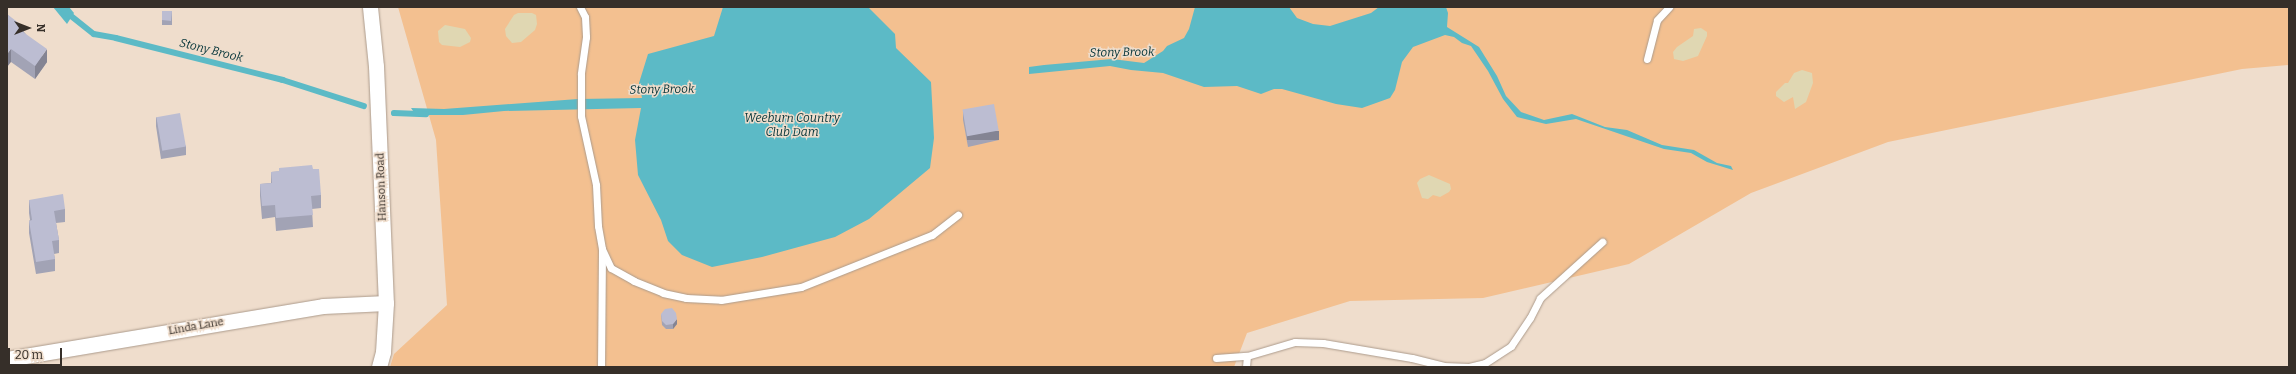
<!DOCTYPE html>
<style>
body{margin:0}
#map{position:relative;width:2296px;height:374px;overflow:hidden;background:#efddcc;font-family:Bitter,serif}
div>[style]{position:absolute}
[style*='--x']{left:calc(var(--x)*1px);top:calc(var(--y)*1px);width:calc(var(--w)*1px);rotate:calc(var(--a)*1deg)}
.green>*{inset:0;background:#f3c090}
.sand>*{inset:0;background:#e0d7b2}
.water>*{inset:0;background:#5cbac6}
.stream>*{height:5.5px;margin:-2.75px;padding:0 2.75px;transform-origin:2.75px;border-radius:2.75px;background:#5cbac6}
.roads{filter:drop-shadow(0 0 1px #ac9b8c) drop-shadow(0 0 1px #ac9b8c)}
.service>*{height:7px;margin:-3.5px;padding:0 3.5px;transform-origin:3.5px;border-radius:3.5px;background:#fff}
.minor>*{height:15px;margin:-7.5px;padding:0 7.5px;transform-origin:7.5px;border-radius:7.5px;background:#fff}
.wall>*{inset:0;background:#a2a3b5;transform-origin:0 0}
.shaded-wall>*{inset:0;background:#848493;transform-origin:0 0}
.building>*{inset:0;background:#bcbdd2;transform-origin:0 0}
span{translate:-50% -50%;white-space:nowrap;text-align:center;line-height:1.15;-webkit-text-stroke:3px #efddcc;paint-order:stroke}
.street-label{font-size:11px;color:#362f29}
.water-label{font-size:12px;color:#033338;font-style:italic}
.frame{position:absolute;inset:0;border:8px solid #362f29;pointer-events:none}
.north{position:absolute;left:8px;top:8px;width:40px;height:40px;-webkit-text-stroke:3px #efddcc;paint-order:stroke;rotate:90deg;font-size:11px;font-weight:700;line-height:16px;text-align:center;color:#362f29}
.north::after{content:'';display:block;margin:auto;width:14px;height:18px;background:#362f29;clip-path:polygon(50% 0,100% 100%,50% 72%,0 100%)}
.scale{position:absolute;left:8px;top:348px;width:54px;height:18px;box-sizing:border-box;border:2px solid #362f29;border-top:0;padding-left:5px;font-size:12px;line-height:14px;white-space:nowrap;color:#362f29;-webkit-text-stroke:3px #efddcc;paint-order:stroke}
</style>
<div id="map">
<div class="green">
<div style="clip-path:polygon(398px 7px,2289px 7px,2289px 65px,2242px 69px,1888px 142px,1751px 193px,1629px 264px,1483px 298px,1350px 301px,1247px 333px,1234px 367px,390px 367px,394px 354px,447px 305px,436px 140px)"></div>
</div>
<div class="sand">
<div style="clip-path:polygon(518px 13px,532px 13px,536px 15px,537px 24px,535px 30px,521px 42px,512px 43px,506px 36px,505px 29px,514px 15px)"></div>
<div style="clip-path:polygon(445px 25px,465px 29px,471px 38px,470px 42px,460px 47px,442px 45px,439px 42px,438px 31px)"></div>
<div style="clip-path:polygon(1701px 28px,1707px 32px,1707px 36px,1698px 56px,1683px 61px,1674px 59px,1673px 52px,1677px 47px,1693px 36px,1694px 29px)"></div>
<div style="clip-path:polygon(1802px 70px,1812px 73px,1813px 83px,1806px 102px,1795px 109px,1793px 97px,1784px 102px,1776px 96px,1776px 92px,1785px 83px,1788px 83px,1794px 73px)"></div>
<div style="clip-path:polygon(1429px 175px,1450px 184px,1451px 189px,1449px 192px,1440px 197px,1433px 195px,1428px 199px,1422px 198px,1417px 183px,1420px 179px)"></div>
</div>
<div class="water">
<div style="clip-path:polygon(53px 7px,69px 7px,74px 13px,67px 24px)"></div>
<div style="clip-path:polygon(723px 7px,868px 7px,895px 34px,896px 48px,931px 82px,934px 138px,930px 168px,869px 219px,835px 237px,762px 257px,712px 267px,682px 255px,668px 241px,661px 220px,638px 175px,635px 140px,641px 108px,504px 111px,463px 115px,416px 115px,411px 108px,444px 109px,578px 99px,642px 98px,639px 83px,648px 54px,714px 36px)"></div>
<div style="clip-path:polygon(1195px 7px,1289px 7px,1297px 18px,1313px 24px,1330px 26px,1371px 13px,1379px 7px,1446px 7px,1448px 13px,1447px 27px,1479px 47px,1497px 76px,1506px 96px,1521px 112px,1544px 120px,1572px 114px,1605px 127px,1627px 130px,1662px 145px,1694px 150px,1717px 163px,1731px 166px,1733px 170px,1707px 162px,1691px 153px,1664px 149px,1576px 119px,1546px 124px,1517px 117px,1503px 99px,1488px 71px,1471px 46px,1462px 43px,1454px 37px,1445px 35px,1413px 47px,1402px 62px,1395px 90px,1390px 98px,1362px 108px,1336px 104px,1282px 89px,1274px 89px,1261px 94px,1237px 86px,1204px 87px,1163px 73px,1131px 70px,1110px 66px,1029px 74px,1029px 67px,1044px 65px,1112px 59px,1144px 63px,1163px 51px,1167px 46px,1184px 38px,1189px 29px)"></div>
</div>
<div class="stream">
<div style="--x:60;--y:7;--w:43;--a:38.5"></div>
<div style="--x:94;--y:34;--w:22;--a:10"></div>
<div style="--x:116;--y:38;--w:172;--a:14.1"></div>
<div style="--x:283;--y:80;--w:85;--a:17.8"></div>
<div style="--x:394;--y:113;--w:32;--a:2"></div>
</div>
<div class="roads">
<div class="service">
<div style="--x:580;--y:7;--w:11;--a:63"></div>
<div style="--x:585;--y:17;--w:20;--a:87"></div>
<div style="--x:586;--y:37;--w:37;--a:98"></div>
<div style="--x:581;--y:74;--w:42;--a:90"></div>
<div style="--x:581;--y:116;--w:71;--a:77.7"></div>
<div style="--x:596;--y:185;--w:41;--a:87.2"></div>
<div style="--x:598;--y:226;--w:23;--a:80"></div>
<div style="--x:1647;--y:59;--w:40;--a:-75.6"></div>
<div style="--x:1657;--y:20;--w:18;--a:-47"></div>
<div style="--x:1216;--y:358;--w:31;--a:-4"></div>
<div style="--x:1247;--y:356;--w:50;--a:-16.3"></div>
<div style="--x:1295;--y:342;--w:28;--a:2"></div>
<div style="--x:1323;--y:343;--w:90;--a:9.6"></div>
<div style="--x:1412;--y:358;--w:32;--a:14"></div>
<div style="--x:1443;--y:366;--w:26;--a:2"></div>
<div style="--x:1469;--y:367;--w:16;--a:-14"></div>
<div style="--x:1485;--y:363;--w:31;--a:-33"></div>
<div style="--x:1511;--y:346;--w:34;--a:-56"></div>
<div style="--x:1530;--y:318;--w:22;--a:-63"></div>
<div style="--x:1540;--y:298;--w:84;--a:-42.1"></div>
<div style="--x:601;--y:367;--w:118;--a:-89.5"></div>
<div style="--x:602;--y:249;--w:21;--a:65"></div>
<div style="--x:611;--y:268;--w:26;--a:29"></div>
<div style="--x:634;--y:281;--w:31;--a:22"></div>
<div style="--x:663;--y:293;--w:24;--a:12"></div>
<div style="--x:686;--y:298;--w:35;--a:3"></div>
<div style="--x:721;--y:300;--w:81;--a:-9.2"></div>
<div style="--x:801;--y:287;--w:141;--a:-21.7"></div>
<div style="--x:932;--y:235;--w:33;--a:-38"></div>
<div style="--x:1246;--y:367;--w:11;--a:-85"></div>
</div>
<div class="minor">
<div style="--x:370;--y:7;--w:59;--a:84.2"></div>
<div style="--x:376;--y:66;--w:237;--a:87.6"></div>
<div style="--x:386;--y:303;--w:49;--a:93.5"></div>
<div style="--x:383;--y:352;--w:16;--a:105"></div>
<div style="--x:7;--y:359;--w:320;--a:-9.5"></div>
<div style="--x:323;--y:306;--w:63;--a:-2.7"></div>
</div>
</div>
<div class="wall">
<div style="left:162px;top:11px;width:10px;height:14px"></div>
<div style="clip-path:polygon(7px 14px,25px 33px,47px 62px,35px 79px,11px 62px)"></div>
<div style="clip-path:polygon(963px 111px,999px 140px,968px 147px,963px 120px)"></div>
<div style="clip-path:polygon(156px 117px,186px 146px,186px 155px,161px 159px,156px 126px)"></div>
<div style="clip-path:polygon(313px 169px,321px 195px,321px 208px,312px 209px,313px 227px,276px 231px,275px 217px,262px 219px,260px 196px,260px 184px,271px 183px,271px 172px)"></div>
<div style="clip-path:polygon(29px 200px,65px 209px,65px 222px,56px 223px,59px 240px,59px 253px,54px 254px,55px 259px,55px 271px,36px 274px,29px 233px,29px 221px,30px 220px,29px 213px)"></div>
<div style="clip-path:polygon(661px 314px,677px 324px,673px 329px,666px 329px,662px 325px)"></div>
</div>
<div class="shaded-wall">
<div style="clip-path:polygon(11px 49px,11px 62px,7px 67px,7px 54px)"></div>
<div style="clip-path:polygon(47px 49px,47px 62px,35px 79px,35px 66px)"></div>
<div style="left:999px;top:131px;width:9px;height:32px;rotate:90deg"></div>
<div style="clip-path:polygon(677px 319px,677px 324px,673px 329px,673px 324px)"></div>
</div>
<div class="building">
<div style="clip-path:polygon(162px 11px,172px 11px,171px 21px,162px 20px)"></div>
<div style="clip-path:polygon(7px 14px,25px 28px,23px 32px,47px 49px,35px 66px,11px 49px,7px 54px)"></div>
<div style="left:994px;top:104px;width:27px;height:32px;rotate:80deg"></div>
<div style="left:180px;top:113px;width:34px;height:24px;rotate:80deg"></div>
<div style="clip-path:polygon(312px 165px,313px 169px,319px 169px,321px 195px,311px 196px,313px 215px,276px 218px,275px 205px,262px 206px,260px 184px,272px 183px,271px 172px,279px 171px,279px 168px)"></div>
<div style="clip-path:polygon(63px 194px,65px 209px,54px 211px,59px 240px,52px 241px,55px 259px,36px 262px,29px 221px,32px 220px,29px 200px)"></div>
<div style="clip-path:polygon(672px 308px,676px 313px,677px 319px,673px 324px,666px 325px,662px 321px,661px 314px,665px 309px)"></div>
</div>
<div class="street-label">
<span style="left:382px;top:187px;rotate:-92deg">Hanson Road</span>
<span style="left:196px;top:327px;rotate:-10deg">Linda Lane</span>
</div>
<div class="water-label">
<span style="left:211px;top:51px;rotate:14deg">Stony Brook</span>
<span style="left:1122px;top:53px;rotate:-1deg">Stony Brook</span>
<span style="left:662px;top:90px;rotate:-1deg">Stony Brook</span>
<span style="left:792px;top:126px">Weeburn Country<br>Club Dam</span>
</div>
<div class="frame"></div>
<div class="north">N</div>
<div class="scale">20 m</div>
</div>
